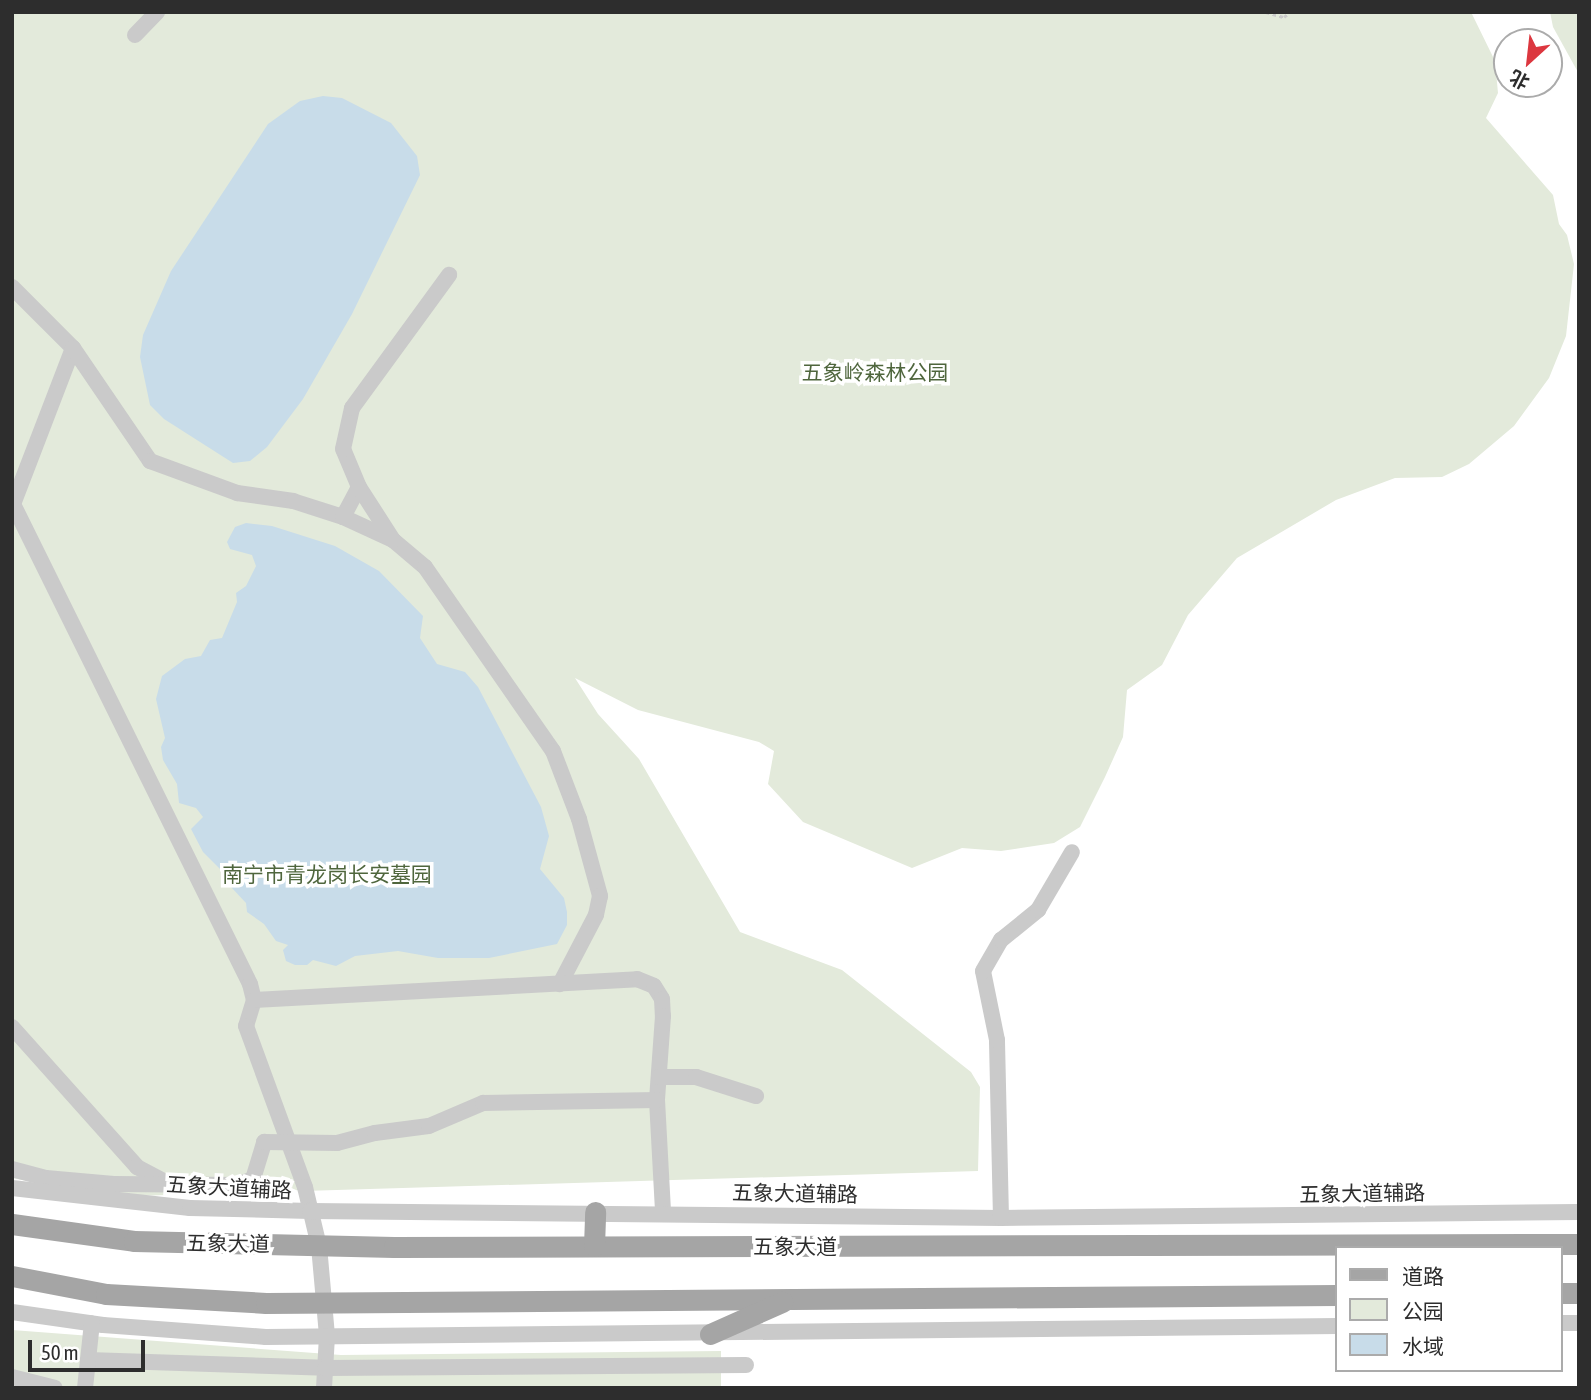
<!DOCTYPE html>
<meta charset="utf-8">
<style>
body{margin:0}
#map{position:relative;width:1591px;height:1400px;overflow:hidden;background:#fff;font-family:"Asap Condensed","Noto Sans SC",sans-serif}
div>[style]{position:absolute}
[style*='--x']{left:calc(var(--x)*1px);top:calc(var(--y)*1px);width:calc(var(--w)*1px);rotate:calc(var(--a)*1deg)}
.green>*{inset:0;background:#e3eadb}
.water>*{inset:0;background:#c8dce9}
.path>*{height:2.5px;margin-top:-1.25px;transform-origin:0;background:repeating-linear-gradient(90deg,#cacaca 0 3.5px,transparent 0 7px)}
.minor>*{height:16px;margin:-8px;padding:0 8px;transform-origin:8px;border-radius:8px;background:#cacaca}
.major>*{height:21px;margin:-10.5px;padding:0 10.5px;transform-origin:10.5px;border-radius:10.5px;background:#a5a5a5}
span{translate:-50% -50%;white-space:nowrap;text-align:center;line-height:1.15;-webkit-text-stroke:7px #fff;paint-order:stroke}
.park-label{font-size:21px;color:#4f663d}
.street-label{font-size:21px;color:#2d2d2d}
.frame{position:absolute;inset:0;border:14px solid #2d2d2d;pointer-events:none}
.legend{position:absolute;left:1335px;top:1246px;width:228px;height:126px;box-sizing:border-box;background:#fff;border:2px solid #ababab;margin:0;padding:9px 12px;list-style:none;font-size:21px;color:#2d2d2d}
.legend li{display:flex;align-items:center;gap:14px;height:35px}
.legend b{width:35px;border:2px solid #ababab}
.north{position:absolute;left:1493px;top:28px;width:70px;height:70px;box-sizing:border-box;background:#fff;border:2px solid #ababab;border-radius:50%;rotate:207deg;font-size:19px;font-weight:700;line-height:28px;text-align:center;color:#2d2d2d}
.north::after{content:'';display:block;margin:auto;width:24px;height:32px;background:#dc373f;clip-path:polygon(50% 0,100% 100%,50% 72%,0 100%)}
.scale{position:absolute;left:28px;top:1340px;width:117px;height:32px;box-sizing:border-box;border:4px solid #2d2d2d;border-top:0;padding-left:9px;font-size:21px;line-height:24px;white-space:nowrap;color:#2d2d2d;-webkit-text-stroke:5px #fff;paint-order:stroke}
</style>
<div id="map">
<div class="green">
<div style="clip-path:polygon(12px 12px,1471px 12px,1495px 61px,1498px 93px,1486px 118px,1553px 195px,1559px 224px,1567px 235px,1574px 264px,1566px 336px,1549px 378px,1514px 426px,1469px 464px,1442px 477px,1395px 478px,1336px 500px,1237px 558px,1188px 615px,1162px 665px,1127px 690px,1123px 737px,1105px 777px,1080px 827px,1054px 843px,1001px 851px,962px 848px,912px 868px,803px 822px,768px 784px,774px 751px,759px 742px,638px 710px,575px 678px,598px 714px,639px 759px,740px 932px,842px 970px,971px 1072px,980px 1087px,978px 1171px,134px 1196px,27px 1181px,12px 1178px)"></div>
<div style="clip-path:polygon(1550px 12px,1579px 12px,1579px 74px,1553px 27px)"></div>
<div style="clip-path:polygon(12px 1330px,341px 1355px,721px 1351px,721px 1388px,12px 1388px)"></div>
</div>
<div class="water">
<div style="clip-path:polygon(323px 96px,342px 98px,391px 123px,417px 156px,420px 175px,352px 314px,303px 399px,267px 447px,250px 461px,233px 463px,164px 419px,150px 405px,140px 357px,143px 335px,171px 271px,268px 124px,300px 101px)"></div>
<div style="clip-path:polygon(246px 523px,272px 526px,335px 546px,379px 571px,423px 616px,420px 638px,437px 664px,465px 672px,478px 687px,541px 807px,549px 836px,540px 869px,564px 898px,567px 912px,567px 925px,557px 944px,489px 958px,438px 958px,398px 951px,355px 956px,336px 966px,313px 960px,307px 965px,295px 965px,286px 961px,283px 950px,288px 945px,276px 941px,264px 924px,247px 912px,246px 903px,231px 887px,230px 872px,222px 871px,203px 852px,191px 829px,203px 817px,196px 808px,179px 803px,177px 784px,163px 760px,161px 747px,165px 738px,156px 699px,162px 676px,185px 659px,201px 656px,210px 640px,222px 638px,237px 602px,236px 593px,246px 586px,256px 566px,252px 555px,230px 549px,227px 542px,235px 527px)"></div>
</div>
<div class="path">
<div style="--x:1266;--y:12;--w:19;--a:16"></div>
<div style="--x:1284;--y:17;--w:8;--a:-40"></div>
</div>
<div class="minor">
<div style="--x:135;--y:35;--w:32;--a:-46"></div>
<div style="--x:12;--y:287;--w:86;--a:45"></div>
<div style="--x:73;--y:348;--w:167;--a:111"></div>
<div style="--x:13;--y:504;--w:535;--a:63.72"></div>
<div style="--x:250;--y:984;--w:16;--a:76"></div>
<div style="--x:254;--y:1000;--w:27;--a:107"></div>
<div style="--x:246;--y:1026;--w:171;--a:69.9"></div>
<div style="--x:305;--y:1187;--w:61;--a:76.7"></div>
<div style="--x:319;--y:1246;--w:90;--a:84.9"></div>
<div style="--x:327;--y:1336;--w:52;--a:93.3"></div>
<div style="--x:73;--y:348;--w:137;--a:55.7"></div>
<div style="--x:150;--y:461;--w:93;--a:20.2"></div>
<div style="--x:237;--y:493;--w:57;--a:8.1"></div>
<div style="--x:293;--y:501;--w:52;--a:17.7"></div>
<div style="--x:343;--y:517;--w:55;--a:24.7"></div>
<div style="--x:393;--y:540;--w:42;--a:40.2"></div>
<div style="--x:425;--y:567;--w:224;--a:55.2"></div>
<div style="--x:553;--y:751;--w:73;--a:69.1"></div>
<div style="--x:579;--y:819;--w:80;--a:74.7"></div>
<div style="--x:600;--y:896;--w:19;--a:102"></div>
<div style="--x:596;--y:915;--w:78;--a:117.6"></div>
<div style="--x:343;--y:517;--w:34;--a:-62"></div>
<div style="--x:393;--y:540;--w:63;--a:-122.7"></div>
<div style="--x:359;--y:487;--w:41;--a:-112.8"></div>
<div style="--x:343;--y:449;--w:42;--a:-77.6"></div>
<div style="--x:352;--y:408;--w:165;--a:-53.9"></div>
<div style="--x:254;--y:1000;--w:384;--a:-3.1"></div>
<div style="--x:637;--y:979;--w:18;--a:22"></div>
<div style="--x:654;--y:986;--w:15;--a:58"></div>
<div style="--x:662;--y:999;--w:17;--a:87"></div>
<div style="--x:663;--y:1016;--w:84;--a:94.1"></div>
<div style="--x:657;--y:1100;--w:112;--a:86.9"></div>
<div style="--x:12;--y:1027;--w:188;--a:48.2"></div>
<div style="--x:137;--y:1167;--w:36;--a:28"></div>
<div style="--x:659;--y:1077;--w:37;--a:0"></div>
<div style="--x:696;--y:1077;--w:63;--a:17.6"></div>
<div style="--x:12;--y:1169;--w:35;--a:15"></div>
<div style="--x:46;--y:1178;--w:68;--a:5"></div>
<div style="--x:114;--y:1184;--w:124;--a:0.5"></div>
<div style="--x:238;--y:1185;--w:16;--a:-22"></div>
<div style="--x:253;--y:1179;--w:39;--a:-73"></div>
<div style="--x:264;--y:1142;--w:73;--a:0.8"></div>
<div style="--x:337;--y:1143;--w:39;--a:-15"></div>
<div style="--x:375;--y:1133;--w:54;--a:-7.4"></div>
<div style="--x:429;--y:1126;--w:59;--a:-23.1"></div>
<div style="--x:483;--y:1103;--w:174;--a:-1"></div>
<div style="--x:12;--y:1188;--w:179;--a:6.4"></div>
<div style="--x:190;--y:1208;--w:120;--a:1.4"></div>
<div style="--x:310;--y:1211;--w:691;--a:0.58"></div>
<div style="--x:1001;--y:1218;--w:578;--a:-0.59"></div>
<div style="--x:1001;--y:1218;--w:178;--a:-91.3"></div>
<div style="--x:997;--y:1040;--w:70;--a:-101.5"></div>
<div style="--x:983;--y:971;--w:36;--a:-60"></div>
<div style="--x:1001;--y:940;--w:48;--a:-39"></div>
<div style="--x:1038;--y:910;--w:67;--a:-59.6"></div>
<div style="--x:12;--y:1312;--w:92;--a:8.1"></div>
<div style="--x:103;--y:1325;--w:163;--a:4.2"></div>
<div style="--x:266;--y:1337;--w:1071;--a:-0.59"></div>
<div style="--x:1561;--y:1323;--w:18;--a:0"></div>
<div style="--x:88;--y:1360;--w:237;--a:1.9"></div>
<div style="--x:325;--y:1368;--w:421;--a:-0.4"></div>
<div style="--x:12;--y:1377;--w:44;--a:14.3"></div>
<div style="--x:85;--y:1388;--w:65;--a:-83.9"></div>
</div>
<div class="major">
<div style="--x:12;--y:1224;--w:123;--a:7.9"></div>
<div style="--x:134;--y:1241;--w:260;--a:1.3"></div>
<div style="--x:394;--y:1247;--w:1185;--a:-0.15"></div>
<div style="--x:594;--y:1246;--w:34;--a:-88"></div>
<div style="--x:12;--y:1276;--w:96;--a:10.8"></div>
<div style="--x:106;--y:1294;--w:160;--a:3.2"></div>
<div style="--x:266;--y:1303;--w:1071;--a:-0.43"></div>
<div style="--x:1561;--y:1293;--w:18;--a:0"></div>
<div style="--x:710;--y:1334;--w:79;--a:-24"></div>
</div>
<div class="park-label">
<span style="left:875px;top:372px">五象岭森林公园</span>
<span style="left:327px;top:874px">南宁市青龙岗长安墓园</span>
</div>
<div class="street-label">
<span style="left:229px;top:1187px;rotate:3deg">五象大道辅路</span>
<span style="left:795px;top:1193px;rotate:1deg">五象大道辅路</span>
<span style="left:1362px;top:1193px;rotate:-1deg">五象大道辅路</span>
<span style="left:228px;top:1243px;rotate:1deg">五象大道</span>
<span style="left:795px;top:1246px">五象大道</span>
</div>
<div class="frame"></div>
<ul class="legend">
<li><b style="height:9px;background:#a5a5a5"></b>道路</li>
<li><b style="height:19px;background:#e3eadb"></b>公园</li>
<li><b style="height:19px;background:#c8dce9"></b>水域</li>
</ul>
<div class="north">北</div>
<div class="scale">50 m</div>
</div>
